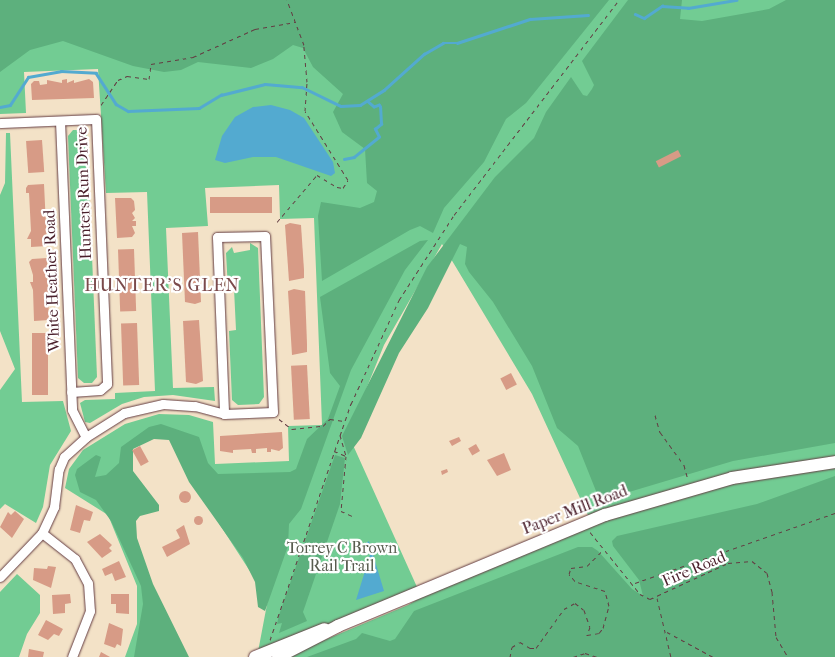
<!DOCTYPE html>
<style>
body{margin:0}
#map{position:relative;width:835px;height:657px;overflow:hidden;background:#f3e2c7;font-family:"IM FELL French Canon",serif}
div>[style]{position:absolute}
[style*='--x']{left:calc(var(--x)*1px);top:calc(var(--y)*1px);width:calc(var(--w)*1px);rotate:calc(var(--a)*1deg)}
.green>*{inset:0;background:#72cc93}
.forest>*{inset:0;background:#5db07d}
.water>*{inset:0;background:#53aad0}
.stream>*{height:2.5px;margin:-1.25px;padding:0 1.25px;transform-origin:1.25px;border-radius:1.25px;background:#53aad0}
.building>*{inset:0;background:#d79b86;transform-origin:0 0}
.round{border-radius:50%}
.path>*{height:1px;margin-top:-0.5px;transform-origin:0;background:repeating-linear-gradient(90deg,#633c42 0 4px,transparent 0 8px)}
.roads{filter:drop-shadow(0 0 1px #633c42) drop-shadow(0 0 1px #633c42)}
.minor>*{height:9px;margin:-4.5px;padding:0 4.5px;transform-origin:4.5px;border-radius:4.5px;background:#fff}
.secondary>*{height:12px;margin:-6px;padding:0 6px;transform-origin:6px;border-radius:6px;background:#fff}
span{translate:-50% -50%;white-space:nowrap;text-align:center;line-height:1.15;-webkit-text-stroke:4.5px #fff;paint-order:stroke}
.street-label{font-size:16px;color:#4a1f2b}
.park-label{font-size:16px;color:#585c4f}
.neighbourhood-label{font-size:18px;color:#7b4a4b;letter-spacing:1px}
</style>
<div id="map">
<div class="green">
<div style="clip-path:polygon(evenodd,0 0,835px 0,835px 657px,257px 657px,268px 599px,220px 525px,164px 429px,124px 454px,131px 551px,187px 657px,125px 657px,137px 624px,137px 586px,108px 515px,65px 488px,69px 469px,83px 450px,125px 424px,159px 414px,189px 415px,213px 422px,215px 464px,289px 461px,288px 426px,322px 425px,314px 218px,280px 219px,279px 185px,205px 188px,208px 226px,166px 228px,173px 388px,214px 387px,215px 401px,173px 395px,144px 397px,122px 404px,90px 423px,85px 422px,80px 403px,85px 400px,115px 399px,115px 393px,155px 391px,147px 192px,106px 193px,98px 69px,24px 72px,26px 113px,0 114px,0 0,442px 244px,532px 394px,592px 524px,438px 587px,408px 605px,315px 644px,417px 587px,348px 434px,384px 345px,442px 244px)"></div>
<div style="clip-path:polygon(73px 130px,81px 130px,87px 135px,97px 377px,92px 383px,84px 383px,78px 378px,68px 136px)"></div>
<div style="clip-path:polygon(6px 133px,10px 133px,22px 402px,63px 401px,71px 431px,50px 465px,43px 507px,36px 523px,5px 504px,0 509px,0 390px,15px 369px,0 331px,0 195px,5px 183px)"></div>
<div style="clip-path:polygon(250px 243px,258px 248px,264px 397px,259px 404px,238px 405px,232px 400px,229px 331px,236px 330px,234px 289px,228px 289px,226px 253px,232px 247px,234px 253px,250px 250px)"></div>
<div style="clip-path:polygon(17px 574px,40px 595px,40px 613px,27px 634px,19px 657px,0 657px,0 592px)"></div>
</div>
<div class="forest">
<div style="clip-path:polygon(0 0,609px 0,526px 103px,506px 119px,484px 162px,444px 208px,433px 233px,420px 226px,410px 230px,322px 281px,318px 216px,321px 202px,360px 208px,374px 202px,377px 191px,367px 183px,365px 149px,342px 132px,333px 112px,343px 94px,313px 67px,303px 48px,293px 45px,273px 59px,251px 68px,198px 62px,181px 70px,164px 72px,133px 66px,63px 41px,30px 50px,0 72px)"></div>
<div style="clip-path:polygon(628px 0,682px 0,680px 19px,702px 21px,769px 9px,786px 0,835px 0,835px 443px,733px 461px,619px 495px,602px 496px,596px 491px,578px 446px,557px 428px,532px 366px,493px 302px,469px 272px,465px 264px,467px 247px,460px 244px,428px 308px,399px 353px,361px 438px,348px 455px,342px 436px,427px 267px,495px 177px,534px 138px,546px 112px,571px 77px,583px 95px,587px 96px,592px 89px,594px 85px,582px 61px)"></div>
<div style="clip-path:polygon(428px 240px,405px 270px,351px 370px,301px 509px,289px 524px,288px 546px,265px 611px,258px 607px,255px 582px,243px 558px,189px 482px,169px 440px,154px 439px,133px 449px,133px 471px,159px 505px,159px 511px,140px 516px,136px 521px,137px 538px,153px 584px,189px 657px,134px 657px,143px 604px,141px 586px,111px 521px,96px 500px,80px 492px,75px 475px,77px 469px,96px 455px,101px 457px,95px 477px,106px 475px,119px 463px,121px 447px,149px 427px,161px 424px,199px 437px,208px 463px,218px 474px,290px 472px,296px 469px,307px 439px,328px 419px,340px 386px,330px 373px,320px 297px,420px 241px)"></div>
<div style="clip-path:polygon(335px 455px,345px 458px,340px 504px,303px 612px,307px 621px,279px 633px,282px 623px,277px 624px,279px 615px)"></div>
<div style="clip-path:polygon(835px 476px,835px 657px,307px 657px,356px 639px,362px 633px,390px 641px,395px 639px,414px 611px,578px 547px,592px 547px,598px 551px,632px 589px,643px 596px,639px 580px,613px 546px,612px 541px,617px 536px,757px 504px)"></div>
</div>
<div class="water">
<div style="clip-path:polygon(271px 105px,290px 110px,304px 118px,333px 162px,335px 173px,331px 176px,276px 157px,253px 157px,225px 163px,215px 160px,222px 136px,235px 117px,253px 107px)"></div>
<div style="clip-path:polygon(369px 541px,384px 591px,356px 600px,370px 555px,366px 543px)"></div>
</div>
<div class="stream">
<div style="--x:635;--y:14;--w:10;--a:24"></div>
<div style="--x:644;--y:18;--w:22;--a:-34"></div>
<div style="--x:662;--y:6;--w:26;--a:4"></div>
<div style="--x:688;--y:8;--w:49;--a:-9.5"></div>
<div style="--x:0;--y:107;--w:10;--a:-11"></div>
<div style="--x:10;--y:105;--w:33;--a:-57"></div>
<div style="--x:28;--y:77;--w:34;--a:-10"></div>
<div style="--x:61;--y:71;--w:35;--a:3"></div>
<div style="--x:96;--y:73;--w:37;--a:57"></div>
<div style="--x:116;--y:104;--w:14;--a:30"></div>
<div style="--x:128;--y:111;--w:71;--a:-2.4"></div>
<div style="--x:199;--y:108;--w:26;--a:-31"></div>
<div style="--x:221;--y:95;--w:45;--a:-14"></div>
<div style="--x:265;--y:84;--w:37;--a:5"></div>
<div style="--x:302;--y:87;--w:43;--a:26"></div>
<div style="--x:341;--y:106;--w:19;--a:-3"></div>
<div style="--x:360;--y:105;--w:28;--a:-32"></div>
<div style="--x:384;--y:90;--w:54;--a:-42"></div>
<div style="--x:424;--y:54;--w:22;--a:-30"></div>
<div style="--x:443;--y:43;--w:14;--a:0"></div>
<div style="--x:457;--y:43;--w:77;--a:-18.2"></div>
<div style="--x:530;--y:19;--w:58;--a:-3.9"></div>
<div style="--x:344;--y:159;--w:10;--a:-11"></div>
<div style="--x:354;--y:157;--w:32;--a:-39"></div>
<div style="--x:379;--y:137;--w:9;--a:-117"></div>
<div style="--x:375;--y:129;--w:8;--a:-40"></div>
<div style="--x:381;--y:124;--w:17;--a:-93"></div>
<div style="--x:380;--y:107;--w:2;--a:-117"></div>
<div style="--x:379;--y:105;--w:5;--a:158"></div>
<div style="--x:374;--y:107;--w:8;--a:-140"></div>
</div>
<div class="building">
<div style="clip-path:polygon(67px 79px,67px 83px,74px 80px,74px 83px,89px 79px,93px 82px,94px 98px,32px 100px,31px 84px,34px 81px,39px 81px,40px 85px,47px 84px,47px 80px,62px 83px,62px 80px)"></div>
<div style="left:42px;top:140px;width:32px;height:16px;rotate:86deg"></div>
<div style="left:678px;top:150px;width:7px;height:25px;rotate:63deg"></div>
<div style="clip-path:polygon(44px 184px,47px 246px,31px 247px,31px 239px,27px 239px,31px 231px,29px 193px,26px 193px,26px 188px,28px 185px)"></div>
<div style="left:272px;top:197px;width:16px;height:62px;rotate:90deg"></div>
<div style="clip-path:polygon(115px 198px,131px 198px,134px 201px,135px 210px,132px 213px,135px 218px,132px 221px,136px 221px,136px 226px,132px 226px,135px 233px,132px 237px,117px 238px)"></div>
<div style="clip-path:polygon(290px 223px,301px 225px,304px 270px,304px 278px,289px 281px,285px 225px)"></div>
<div style="clip-path:polygon(198px 232px,201px 302px,195px 304px,185px 302px,182px 233px)"></div>
<div style="left:134px;top:249px;width:62px;height:16px;rotate:88deg"></div>
<div style="clip-path:polygon(47px 258px,49px 320px,34px 321px,33px 290px,30px 282px,33px 282px,33px 275px,29px 262px,32px 259px)"></div>
<div style="clip-path:polygon(294px 289px,305px 291px,307px 344px,307px 352px,292px 355px,288px 291px)"></div>
<div style="clip-path:polygon(199px 320px,203px 381px,196px 384px,186px 382px,183px 321px)"></div>
<div style="left:137px;top:323px;width:62px;height:16px;rotate:88deg"></div>
<div style="left:32px;top:333px;width:16px;height:62px"></div>
<div style="left:307px;top:365px;width:54px;height:16px;rotate:87deg"></div>
<div style="left:511px;top:373px;width:13px;height:12px;rotate:63deg"></div>
<div style="clip-path:polygon(282px 432px,283px 448px,279px 451px,271px 449px,271px 452px,267px 452px,267px 448px,256px 449px,256px 453px,252px 453px,251px 449px,233px 450px,233px 453px,220px 451px,220px 436px)"></div>
<div style="clip-path:polygon(459px 437px,461px 441px,452px 446px,449px 441px)"></div>
<div style="left:476px;top:444px;width:8px;height:9px;rotate:60deg"></div>
<div style="left:140px;top:446px;width:18px;height:9px;rotate:61deg"></div>
<div style="clip-path:polygon(504px 453px,511px 470px,497px 476px,487px 460px)"></div>
<div style="clip-path:polygon(447px 469px,448px 472px,442px 475px,441px 471px)"></div>
<div class="round" style="left:179px;top:491px;width:12px;height:12px"></div>
<div style="clip-path:polygon(76px 505px,93px 512px,90px 521px,84px 520px,80px 533px,70px 530px)"></div>
<div style="clip-path:polygon(15px 511px,24px 519px,12px 538px,0 527px,8px 512px,11px 515px)"></div>
<div class="round" style="left:193.5px;top:515.5px;width:9px;height:9px"></div>
<div style="clip-path:polygon(184px 525px,190px 544px,167px 557px,162px 547px,180px 538px,176px 530px)"></div>
<div style="clip-path:polygon(100px 534px,112px 545px,109px 548px,112px 551px,102px 558px,87px 542px)"></div>
<div style="clip-path:polygon(119px 561px,126px 577px,115px 581px,112px 573px,105px 576px,102px 569px)"></div>
<div style="clip-path:polygon(48px 566px,56px 567px,51px 588px,33px 580px,34px 568px,47px 569px)"></div>
<div style="clip-path:polygon(70px 594px,71px 603px,65px 604px,65px 613px,53px 614px,52px 595px)"></div>
<div style="clip-path:polygon(111px 594px,129px 594px,129px 614px,116px 613px,116px 604px,111px 604px)"></div>
<div style="clip-path:polygon(46px 620px,63px 629px,59px 636px,54px 634px,48px 640px,38px 635px)"></div>
<div style="clip-path:polygon(109px 623px,123px 629px,121px 646px,117px 644px,115px 648px,104px 644px)"></div>
<div style="clip-path:polygon(29px 649px,44px 652px,43px 657px,28px 657px)"></div>
<div style="clip-path:polygon(101px 652px,110px 657px,99px 657px)"></div>
</div>
<div class="path">
<div style="--x:101;--y:105;--w:30;--a:-56"></div>
<div style="--x:118;--y:80;--w:10;--a:-24"></div>
<div style="--x:127;--y:76;--w:22;--a:8"></div>
<div style="--x:149;--y:79;--w:15;--a:-82"></div>
<div style="--x:151;--y:64;--w:43;--a:-9.5"></div>
<div style="--x:193;--y:57;--w:68;--a:-24.3"></div>
<div style="--x:255;--y:29;--w:41;--a:-9.9"></div>
<div style="--x:277;--y:222;--w:62;--a:-49.6"></div>
<div style="--x:317;--y:175;--w:23;--a:31"></div>
<div style="--x:337;--y:187;--w:6;--a:9"></div>
<div style="--x:343;--y:188;--w:9;--a:-58"></div>
<div style="--x:348;--y:180;--w:81;--a:-121.9"></div>
<div style="--x:305;--y:111;--w:29;--a:-86"></div>
<div style="--x:307;--y:82;--w:37;--a:-95"></div>
<div style="--x:304;--y:45;--w:48;--a:-110.7"></div>
<div style="--x:655;--y:415;--w:18;--a:74"></div>
<div style="--x:660;--y:432;--w:41;--a:54"></div>
<div style="--x:684;--y:465;--w:16;--a:75"></div>
<div style="--x:279;--y:419;--w:16;--a:38"></div>
<div style="--x:292;--y:429;--w:31;--a:-6"></div>
<div style="--x:323;--y:426;--w:10;--a:-45"></div>
<div style="--x:330;--y:419;--w:14;--a:8"></div>
<div style="--x:340;--y:435;--w:22;--a:74"></div>
<div style="--x:334;--y:451;--w:13;--a:23"></div>
<div style="--x:346;--y:456;--w:55;--a:95.2"></div>
<div style="--x:341;--y:511;--w:12;--a:24"></div>
<div style="--x:590;--y:532;--w:80;--a:51.1"></div>
<div style="--x:640;--y:594;--w:11;--a:27"></div>
<div style="--x:650;--y:599;--w:86;--a:-24.8"></div>
<div style="--x:728;--y:563;--w:24;--a:-5"></div>
<div style="--x:752;--y:561;--w:19;--a:39"></div>
<div style="--x:767;--y:573;--w:20;--a:75"></div>
<div style="--x:772;--y:592;--w:45;--a:84.9"></div>
<div style="--x:776;--y:637;--w:23;--a:59"></div>
<div style="--x:635;--y:583;--w:212;--a:-19.3"></div>
<div style="--x:657;--y:598;--w:61;--a:76.7"></div>
<div style="--x:667;--y:632;--w:52;--a:28.5"></div>
<div style="--x:270;--y:640;--w:250;--a:-71.1"></div>
<div style="--x:351;--y:404;--w:115;--a:-65.2"></div>
<div style="--x:399;--y:300;--w:101;--a:-57.1"></div>
<div style="--x:454;--y:215;--w:271;--a:-52.5"></div>
<div style="--x:510;--y:657;--w:10;--a:-79"></div>
<div style="--x:512;--y:647;--w:9;--a:-32"></div>
<div style="--x:520;--y:642;--w:12;--a:31"></div>
<div style="--x:530;--y:648;--w:6;--a:0"></div>
<div style="--x:536;--y:648;--w:48;--a:-54.3"></div>
<div style="--x:564;--y:609;--w:13;--a:-29"></div>
<div style="--x:575;--y:603;--w:11;--a:38"></div>
<div style="--x:584;--y:610;--w:18;--a:71"></div>
<div style="--x:590;--y:627;--w:9;--a:111"></div>
<div style="--x:587;--y:635;--w:12;--a:-9"></div>
<div style="--x:599;--y:633;--w:6;--a:-51"></div>
<div style="--x:603;--y:628;--w:23;--a:-75"></div>
<div style="--x:609;--y:606;--w:16;--a:-105"></div>
<div style="--x:605;--y:591;--w:32;--a:-162"></div>
<div style="--x:575;--y:581;--w:9;--a:-131"></div>
<div style="--x:569;--y:574;--w:6;--a:-72"></div>
<div style="--x:571;--y:568;--w:16;--a:-7"></div>
<div style="--x:587;--y:566;--w:23;--a:-45"></div>
<div style="--x:573;--y:657;--w:13;--a:-18"></div>
<div style="--x:585;--y:653;--w:13;--a:18"></div>
</div>
<div class="roads">
<div class="minor">
<div style="--x:60;--y:121;--w:289;--a:87.6"></div>
<div style="--x:72;--y:410;--w:30;--a:63"></div>
<div style="--x:0;--y:123;--w:96;--a:-2.4"></div>
<div style="--x:96;--y:119;--w:265;--a:87.6"></div>
<div style="--x:107;--y:384;--w:9;--a:139"></div>
<div style="--x:100;--y:390;--w:29;--a:176"></div>
<div style="--x:42;--y:533;--w:42;--a:38.2"></div>
<div style="--x:75;--y:559;--w:27;--a:62"></div>
<div style="--x:88;--y:583;--w:28;--a:86"></div>
<div style="--x:90;--y:611;--w:49;--a:111.4"></div>
<div style="--x:0;--y:577;--w:61;--a:-46.3"></div>
<div style="--x:42;--y:533;--w:29;--a:-65"></div>
<div style="--x:54;--y:507;--w:38;--a:-83"></div>
<div style="--x:59;--y:469;--w:13;--a:-67"></div>
<div style="--x:64;--y:457;--w:30;--a:-42"></div>
<div style="--x:86;--y:437;--w:45;--a:-32.3"></div>
<div style="--x:124;--y:413;--w:40;--a:-13"></div>
<div style="--x:163;--y:404;--w:32;--a:4"></div>
<div style="--x:195;--y:406;--w:30;--a:15"></div>
<div style="--x:224;--y:414;--w:49;--a:-2.3"></div>
<div style="--x:273;--y:412;--w:176;--a:-92.6"></div>
<div style="--x:265;--y:236;--w:48;--a:178.8"></div>
<div style="--x:217;--y:237;--w:177;--a:87.7"></div>
</div>
<div class="secondary">
<div style="--x:255;--y:657;--w:75;--a:-21.8"></div>
<div style="--x:278;--y:657;--w:68;--a:-27.3"></div>
<div style="--x:338;--y:626;--w:289;--a:-22.6"></div>
<div style="--x:605;--y:515;--w:132;--a:-16.2"></div>
<div style="--x:732;--y:478;--w:104;--a:-8.8"></div>
</div>
</div>
<div class="street-label">
<span style="left:84px;top:193px;rotate:-92deg">Hunters Run Drive</span>
<span style="left:52px;top:281px;rotate:-92deg">White Heather Road</span>
<span style="left:575px;top:510px;rotate:-21deg">Paper Mill Road</span>
<span style="left:694px;top:569px;rotate:-23deg">Fire Road</span>
</div>
<div class="park-label">
<span style="left:342px;top:557px">Torrey C Brown<br>Rail Trail</span>
</div>
<div class="neighbourhood-label">
<span style="left:162px;top:286px">HUNTER'S GLEN</span>
</div>
</div>
